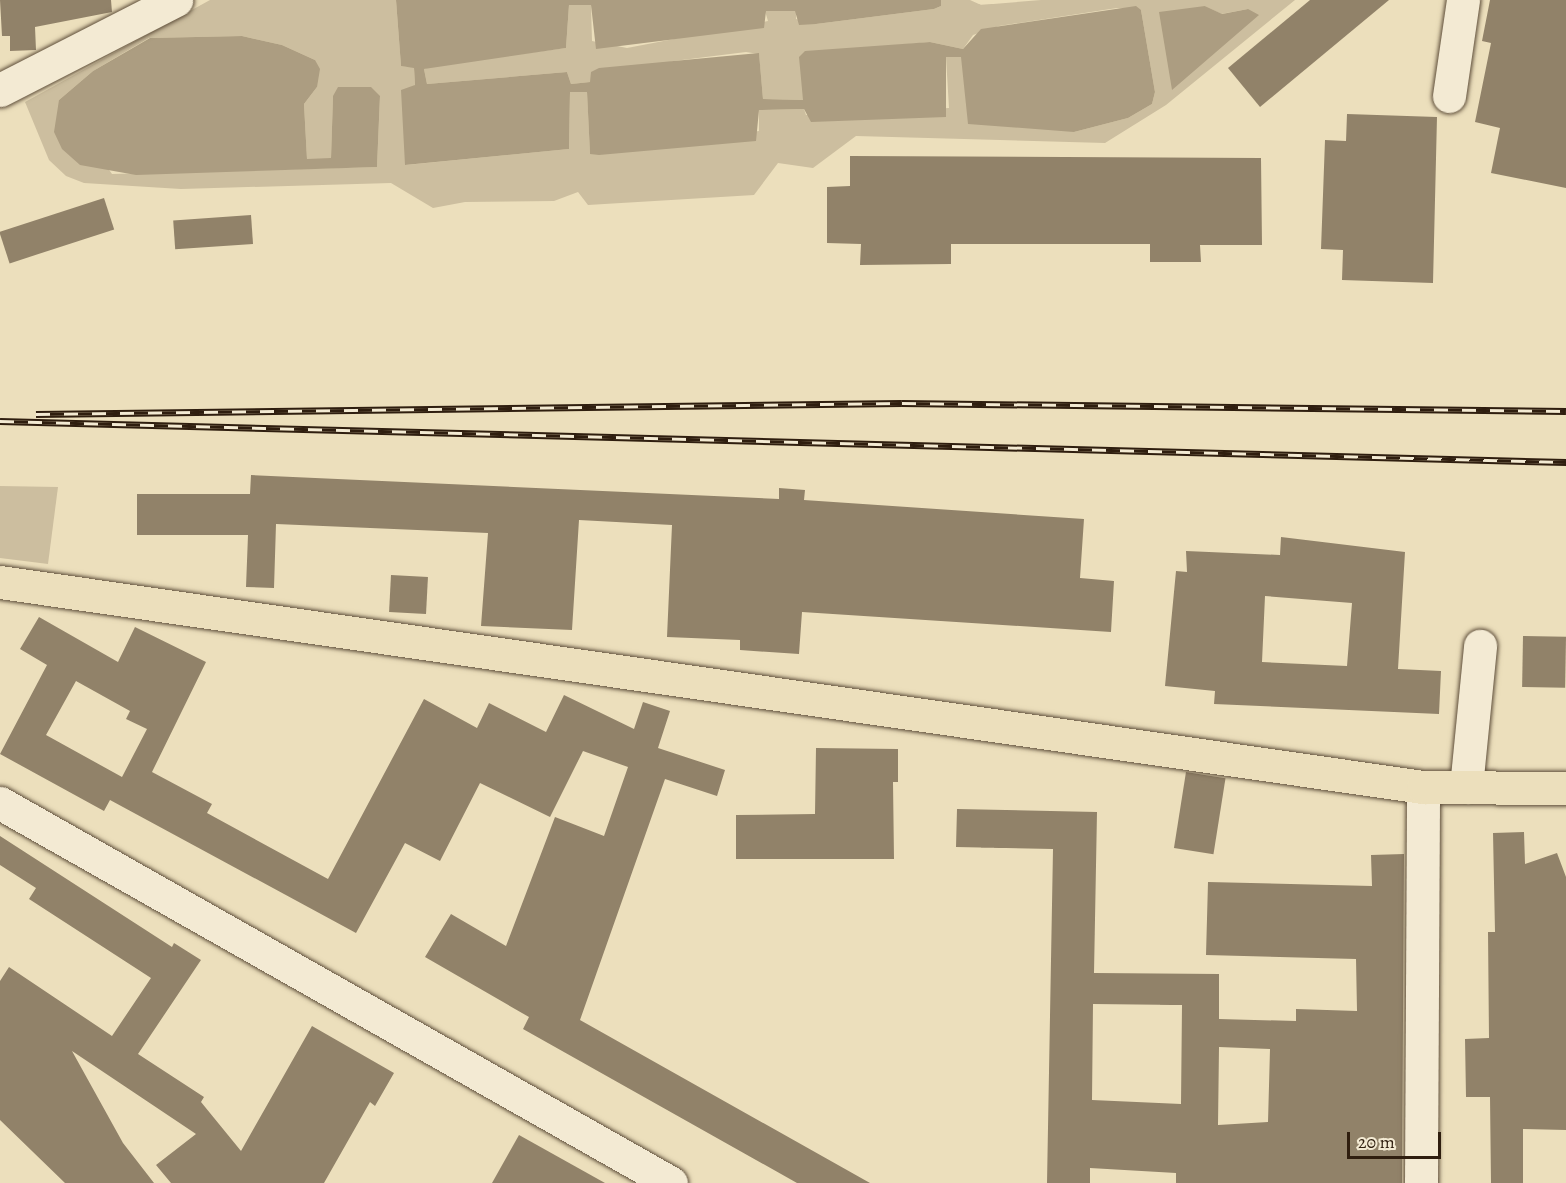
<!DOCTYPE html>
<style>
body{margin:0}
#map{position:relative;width:1566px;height:1183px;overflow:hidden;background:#ecdfbc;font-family:Alegreya,serif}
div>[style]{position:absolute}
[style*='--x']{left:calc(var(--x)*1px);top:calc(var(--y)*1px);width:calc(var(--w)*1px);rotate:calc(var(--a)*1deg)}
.green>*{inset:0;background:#ccbe9f}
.water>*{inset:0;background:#ac9d81}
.building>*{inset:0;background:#918269;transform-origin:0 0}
.roads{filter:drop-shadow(0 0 2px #5e4e3a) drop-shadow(0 0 2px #5e4e3a)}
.minor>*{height:33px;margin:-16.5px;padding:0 16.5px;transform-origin:16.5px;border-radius:16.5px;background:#f3ead3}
.tertiary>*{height:33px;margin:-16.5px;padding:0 16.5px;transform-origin:16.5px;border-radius:16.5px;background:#f3ead3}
.primary>*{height:33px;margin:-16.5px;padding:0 16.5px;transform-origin:16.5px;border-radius:16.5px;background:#ecdfbc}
.rail>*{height:7px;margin-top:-3.5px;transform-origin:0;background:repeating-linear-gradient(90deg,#f3ead3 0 14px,#2f1e0f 0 28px);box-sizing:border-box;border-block:2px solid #2f1e0f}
span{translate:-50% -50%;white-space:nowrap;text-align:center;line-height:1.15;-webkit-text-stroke:6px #f3ead3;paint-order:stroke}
.scale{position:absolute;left:1347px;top:1132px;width:94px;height:27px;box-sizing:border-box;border:3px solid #2f1e0f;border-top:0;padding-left:8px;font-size:18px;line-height:21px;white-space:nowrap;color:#2f1e0f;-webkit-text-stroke:4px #f3ead3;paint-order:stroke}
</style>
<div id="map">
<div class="green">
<div style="clip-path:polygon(evenodd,210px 0,396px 0,401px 66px,414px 67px,415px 85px,404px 124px,406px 165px,569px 149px,570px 92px,587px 91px,590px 154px,759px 131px,759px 110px,804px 109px,806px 115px,949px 108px,946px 57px,961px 56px,1074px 132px,1128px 118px,1152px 104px,1155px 92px,1141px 10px,1117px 8px,999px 26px,973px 35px,963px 49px,930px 42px,887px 46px,804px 100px,763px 99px,759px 54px,746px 52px,674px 61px,590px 82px,571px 84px,567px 72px,427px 84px,424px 69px,435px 65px,566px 48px,569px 5px,591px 5px,592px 41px,627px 48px,768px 21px,765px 11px,796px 11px,796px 19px,816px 24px,934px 9px,941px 6px,941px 0,970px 0,981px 5px,1041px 0,1295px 0,1166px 105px,1105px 143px,856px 136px,813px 168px,778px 163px,754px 195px,588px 205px,578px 192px,554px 201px,465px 202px,433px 208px,391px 183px,181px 189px,84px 183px,66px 176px,49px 160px,25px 102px,210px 0,1205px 6px,1221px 14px,1248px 9px,1172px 89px,1205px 6px,210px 0,242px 36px,282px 45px,315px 60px,317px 87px,304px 104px,307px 159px,331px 159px,333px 96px,380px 96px,377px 167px,112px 174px,59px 100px,93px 71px,149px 38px,242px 36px)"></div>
<div style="clip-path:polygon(0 486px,58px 487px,48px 564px,0 558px)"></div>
</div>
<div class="water">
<div style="clip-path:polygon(396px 0,941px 0,941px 6px,934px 9px,816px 24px,799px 25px,795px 11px,766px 11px,764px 28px,596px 49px,591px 5px,569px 5px,566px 48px,424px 69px,427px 84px,567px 72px,571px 84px,590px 82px,591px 72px,599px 68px,759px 53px,763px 99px,803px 100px,799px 57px,805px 51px,930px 42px,963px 49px,981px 29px,1136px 6px,1141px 10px,1155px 92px,1152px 104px,1128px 118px,1074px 132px,968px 124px,961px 57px,946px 57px,946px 117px,811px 122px,804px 109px,759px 110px,756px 141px,599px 155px,590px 154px,587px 92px,570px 92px,569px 149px,405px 165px,401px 90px,415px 85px,414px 68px,401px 66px)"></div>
<div style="clip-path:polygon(1205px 6px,1222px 14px,1248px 9px,1259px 15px,1172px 90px,1159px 12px)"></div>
<div style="clip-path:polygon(242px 36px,282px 45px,315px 60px,320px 69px,317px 87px,304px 104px,307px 159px,331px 158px,333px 96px,338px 87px,371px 87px,380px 96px,377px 167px,136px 175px,80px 165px,62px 149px,54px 132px,59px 100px,93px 71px,150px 38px)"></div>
</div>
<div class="building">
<div style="clip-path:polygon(0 0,111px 0,112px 12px,35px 27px,36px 50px,10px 51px,10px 36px,2px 36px)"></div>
<div style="clip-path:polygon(1310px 0,1389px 0,1260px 107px,1228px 68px)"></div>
<div style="clip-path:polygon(1490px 0,1566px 0,1566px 188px,1491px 173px,1500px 128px,1475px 122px,1491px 43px,1482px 41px)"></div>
<div style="clip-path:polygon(1347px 114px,1437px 117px,1433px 283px,1342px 280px,1343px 250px,1321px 249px,1325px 140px,1346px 141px)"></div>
<div style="clip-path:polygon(850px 156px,1261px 158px,1262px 245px,1200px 245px,1201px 262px,1150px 262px,1150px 244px,951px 244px,951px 264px,860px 265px,861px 244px,827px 243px,827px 187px,850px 186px)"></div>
<div style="left:104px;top:198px;width:33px;height:110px;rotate:72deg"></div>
<div style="left:251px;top:215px;width:29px;height:78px;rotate:86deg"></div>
<div style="clip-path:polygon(251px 475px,779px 499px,779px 488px,805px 490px,804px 500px,1084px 519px,1080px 578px,1114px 581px,1111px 632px,802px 612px,799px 654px,740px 650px,740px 640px,667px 637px,672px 525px,579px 520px,572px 630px,481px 626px,488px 533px,276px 524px,274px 588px,246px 587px,248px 535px,137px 535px,137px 494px,250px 494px)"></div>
<div style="clip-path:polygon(evenodd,1281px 537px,1405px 552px,1398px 669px,1441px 671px,1439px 714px,1214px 704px,1215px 691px,1165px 686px,1176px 571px,1187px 572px,1186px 551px,1280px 555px,1281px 537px,1265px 596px,1352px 603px,1347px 666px,1262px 662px,1265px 596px)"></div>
<div style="left:391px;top:575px;width:37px;height:37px;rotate:3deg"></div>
<div style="clip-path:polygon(evenodd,39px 617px,118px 662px,135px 627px,206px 662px,152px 772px,212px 804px,207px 813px,328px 879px,424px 699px,477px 728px,489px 703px,546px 732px,564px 695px,634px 729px,643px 702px,670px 711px,658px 748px,725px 770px,717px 796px,665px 779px,580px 1020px,870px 1183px,797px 1183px,523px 1029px,529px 1017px,425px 957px,451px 914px,506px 946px,555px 817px,604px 836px,628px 767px,583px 751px,550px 817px,480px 783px,440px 861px,405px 843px,356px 933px,110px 800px,104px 811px,0 754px,47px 665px,20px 649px,39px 617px,76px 681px,130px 711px,126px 719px,147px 729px,122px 777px,46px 735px,76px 681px)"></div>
<div style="left:1523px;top:636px;width:43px;height:51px;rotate:1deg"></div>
<div style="clip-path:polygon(816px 748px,898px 749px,898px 782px,893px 782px,894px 859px,736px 859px,736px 815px,815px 814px)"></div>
<div style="left:1186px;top:772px;width:40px;height:77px;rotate:9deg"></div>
<div style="clip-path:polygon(evenodd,957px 809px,1097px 812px,1094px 973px,1219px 974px,1219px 1019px,1296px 1021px,1296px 1009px,1357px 1011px,1356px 959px,1206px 955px,1208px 882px,1372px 886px,1371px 855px,1404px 854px,1402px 1183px,1176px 1183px,1176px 1173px,1090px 1168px,1090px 1183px,1047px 1183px,1053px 849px,956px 847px,957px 809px,1093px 1004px,1182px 1005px,1181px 1104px,1092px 1100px,1093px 1004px,957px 809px,1219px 1047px,1270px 1049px,1268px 1122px,1218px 1125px,1219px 1047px)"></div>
<div style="clip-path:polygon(1524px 832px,1525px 864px,1557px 853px,1566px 877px,1566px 1130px,1523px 1129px,1523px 1183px,1491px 1183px,1490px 1097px,1466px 1097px,1465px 1039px,1489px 1038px,1488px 932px,1495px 932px,1493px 833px)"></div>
<div style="clip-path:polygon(0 836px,172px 947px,174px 943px,201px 960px,138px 1054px,204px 1097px,201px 1102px,241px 1151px,312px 1026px,394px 1073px,375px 1106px,370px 1102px,324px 1183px,171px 1183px,156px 1165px,196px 1134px,72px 1051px,123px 1143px,154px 1183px,65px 1183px,0 1120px,0 981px,9px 967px,112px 1036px,151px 978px,29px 899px,36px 888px,0 865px)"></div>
<div style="clip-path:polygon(519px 1135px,605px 1183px,492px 1183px)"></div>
</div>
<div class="roads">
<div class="minor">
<div style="--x:1449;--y:96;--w:97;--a:-81.7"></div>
<div style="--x:1466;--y:787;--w:142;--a:-84.3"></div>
<div style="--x:1421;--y:1183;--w:396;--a:-89.7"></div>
</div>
<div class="tertiary">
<div style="--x:0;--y:90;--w:198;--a:-27.1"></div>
<div style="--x:0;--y:803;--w:771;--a:29.52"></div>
</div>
<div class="primary">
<div style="--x:0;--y:582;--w:1438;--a:8.2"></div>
<div style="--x:1423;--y:787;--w:143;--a:0.4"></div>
</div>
</div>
<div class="rail">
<div style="--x:36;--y:414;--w:866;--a:-0.73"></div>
<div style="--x:902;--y:403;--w:664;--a:0.69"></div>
<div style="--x:0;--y:421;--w:1567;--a:1.5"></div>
</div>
<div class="scale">20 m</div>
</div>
